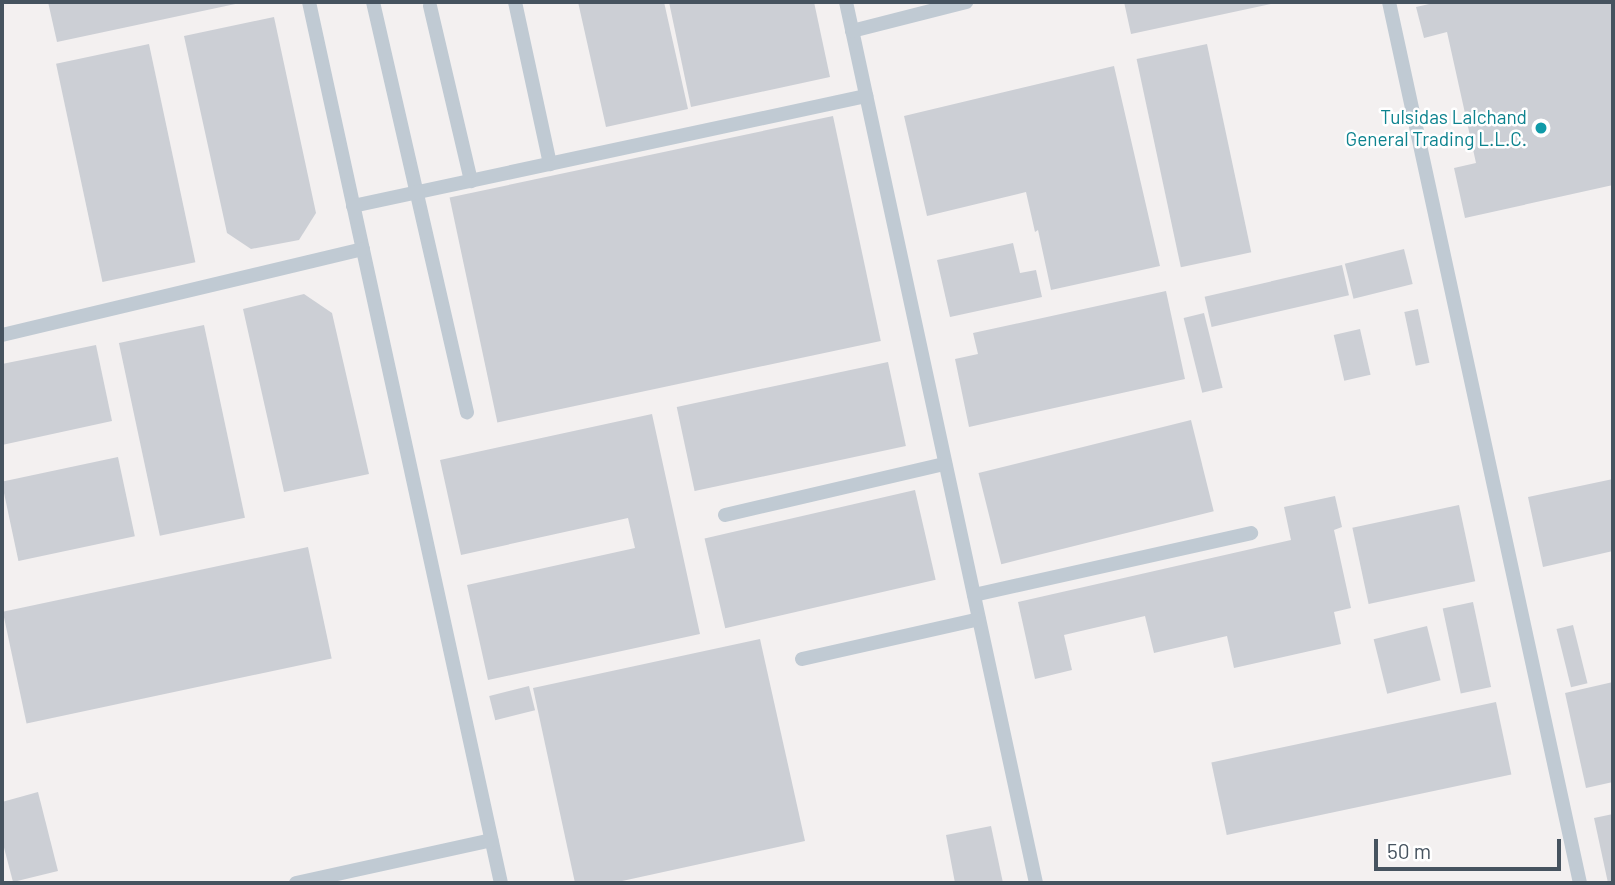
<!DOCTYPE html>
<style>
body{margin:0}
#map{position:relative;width:1615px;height:885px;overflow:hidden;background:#f3f0f0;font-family:Barlow,sans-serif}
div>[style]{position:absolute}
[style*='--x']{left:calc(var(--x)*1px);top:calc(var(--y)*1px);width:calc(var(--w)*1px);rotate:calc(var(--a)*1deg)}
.building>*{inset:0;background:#cccfd5;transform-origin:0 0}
.lane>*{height:14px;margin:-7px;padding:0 7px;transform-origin:7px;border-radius:7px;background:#c0cad3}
.dots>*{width:19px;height:19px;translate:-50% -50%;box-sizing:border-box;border:4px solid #fff;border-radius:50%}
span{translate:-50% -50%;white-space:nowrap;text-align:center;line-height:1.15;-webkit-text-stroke:5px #fff;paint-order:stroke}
.culture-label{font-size:19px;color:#0d838f}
.right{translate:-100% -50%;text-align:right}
.frame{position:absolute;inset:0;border:4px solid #46535f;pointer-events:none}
.scale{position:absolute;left:1374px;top:839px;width:187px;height:32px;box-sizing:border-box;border:4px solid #46535f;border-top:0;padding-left:9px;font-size:21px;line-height:24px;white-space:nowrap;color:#46535f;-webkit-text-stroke:5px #fff;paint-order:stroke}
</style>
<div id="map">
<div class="building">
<div style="clip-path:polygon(48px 2px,239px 2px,240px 3px,57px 42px)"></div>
<div style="clip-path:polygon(578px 2px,664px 2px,688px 109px,606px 127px)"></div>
<div style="clip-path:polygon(669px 2px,814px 2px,830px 77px,691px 107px)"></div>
<div style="clip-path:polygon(1124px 2px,1275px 2px,1275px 3px,1131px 34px)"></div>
<div style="clip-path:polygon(1438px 2px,1613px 2px,1613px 185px,1465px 218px,1454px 168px,1476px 163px,1447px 32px,1424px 38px,1416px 7px)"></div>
<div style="clip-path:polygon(274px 17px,316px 213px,299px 240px,251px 249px,227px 233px,184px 36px)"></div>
<div style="left:149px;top:44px;width:223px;height:95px;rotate:78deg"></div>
<div style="left:1207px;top:44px;width:213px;height:72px;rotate:78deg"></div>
<div style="clip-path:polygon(1114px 66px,1160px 266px,1051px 290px,1038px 230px,1035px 232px,1026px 192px,927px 216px,904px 116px)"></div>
<div style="left:833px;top:116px;width:230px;height:392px;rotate:78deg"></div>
<div style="clip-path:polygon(1013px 243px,1020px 273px,1036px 270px,1042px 297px,950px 317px,937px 260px)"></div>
<div style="left:1404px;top:249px;width:36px;height:61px;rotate:76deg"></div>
<div style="left:1342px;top:265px;width:31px;height:141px;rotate:77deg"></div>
<div style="clip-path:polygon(1166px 291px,1185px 379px,969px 427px,955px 359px,978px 354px,973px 333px)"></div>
<div style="clip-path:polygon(304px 294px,332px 313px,369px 474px,284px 492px,243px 309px)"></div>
<div style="left:1418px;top:309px;width:55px;height:14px;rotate:78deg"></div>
<div style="left:1204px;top:313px;width:77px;height:21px;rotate:76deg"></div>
<div style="left:204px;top:325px;width:197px;height:87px;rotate:78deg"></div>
<div style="left:1360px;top:329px;width:47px;height:27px;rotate:77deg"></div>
<div style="clip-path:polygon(96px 345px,112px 421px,2px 445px,2px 364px)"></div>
<div style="left:888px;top:362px;width:86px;height:216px;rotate:78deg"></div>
<div style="clip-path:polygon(652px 414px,700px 634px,488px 680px,467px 585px,635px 548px,628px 518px,461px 555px,440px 460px)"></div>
<div style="left:1191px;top:420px;width:94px;height:219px;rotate:76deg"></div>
<div style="left:118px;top:457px;width:81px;height:119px;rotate:78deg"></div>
<div style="clip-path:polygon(1613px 479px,1613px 551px,1543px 567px,1528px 497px)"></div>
<div style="left:915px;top:490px;width:92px;height:216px;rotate:77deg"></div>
<div style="clip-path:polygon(1335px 496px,1342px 527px,1334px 530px,1351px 608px,1334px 612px,1341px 644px,1234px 668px,1227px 636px,1154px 653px,1145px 616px,1064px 635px,1072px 670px,1035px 679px,1018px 602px,1291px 540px,1284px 507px)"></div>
<div style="left:1459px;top:505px;width:78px;height:109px;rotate:78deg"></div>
<div style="left:308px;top:547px;width:114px;height:312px;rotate:78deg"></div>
<div style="left:1473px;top:602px;width:87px;height:31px;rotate:78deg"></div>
<div style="left:1573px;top:625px;width:60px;height:17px;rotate:76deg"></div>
<div style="left:1427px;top:626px;width:56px;height:55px;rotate:76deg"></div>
<div style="clip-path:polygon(760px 639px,805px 841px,613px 883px,575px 883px,533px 688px)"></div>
<div style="clip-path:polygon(1613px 682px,1613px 782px,1586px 788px,1565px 693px)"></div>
<div style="left:529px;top:686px;width:25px;height:41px;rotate:76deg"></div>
<div style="left:1496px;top:702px;width:74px;height:291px;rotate:78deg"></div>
<div style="clip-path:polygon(38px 792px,58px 871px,13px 882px,2px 840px,2px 802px)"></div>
<div style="clip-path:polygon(1613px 814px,1613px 883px,1608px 883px,1594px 818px)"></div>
<div style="clip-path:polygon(991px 826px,1003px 883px,955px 883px,946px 835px)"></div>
</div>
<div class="lane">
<div style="--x:309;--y:2;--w:902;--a:77.71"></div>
<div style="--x:373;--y:2;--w:421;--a:77.1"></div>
<div style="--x:515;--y:2;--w:166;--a:77.8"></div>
<div style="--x:846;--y:2;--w:901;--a:77.83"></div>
<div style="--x:1389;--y:2;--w:901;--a:77.77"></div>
<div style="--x:430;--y:6;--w:180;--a:76.8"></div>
<div style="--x:852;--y:31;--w:118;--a:-14.3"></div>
<div style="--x:353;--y:206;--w:525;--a:-12.1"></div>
<div style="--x:2;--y:335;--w:371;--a:-13.4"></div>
<div style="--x:725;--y:515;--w:226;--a:-13.1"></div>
<div style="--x:974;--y:595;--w:284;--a:-12.6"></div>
<div style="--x:802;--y:659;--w:181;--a:-12.7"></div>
<div style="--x:296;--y:883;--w:200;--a:-12.4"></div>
</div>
<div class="dots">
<div style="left:1541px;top:128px;background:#0f9aa8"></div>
</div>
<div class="culture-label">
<span class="right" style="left:1527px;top:128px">Tulsidas Lalchand<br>General Trading L.L.C.</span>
</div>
<div class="frame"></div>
<div class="scale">50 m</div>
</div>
